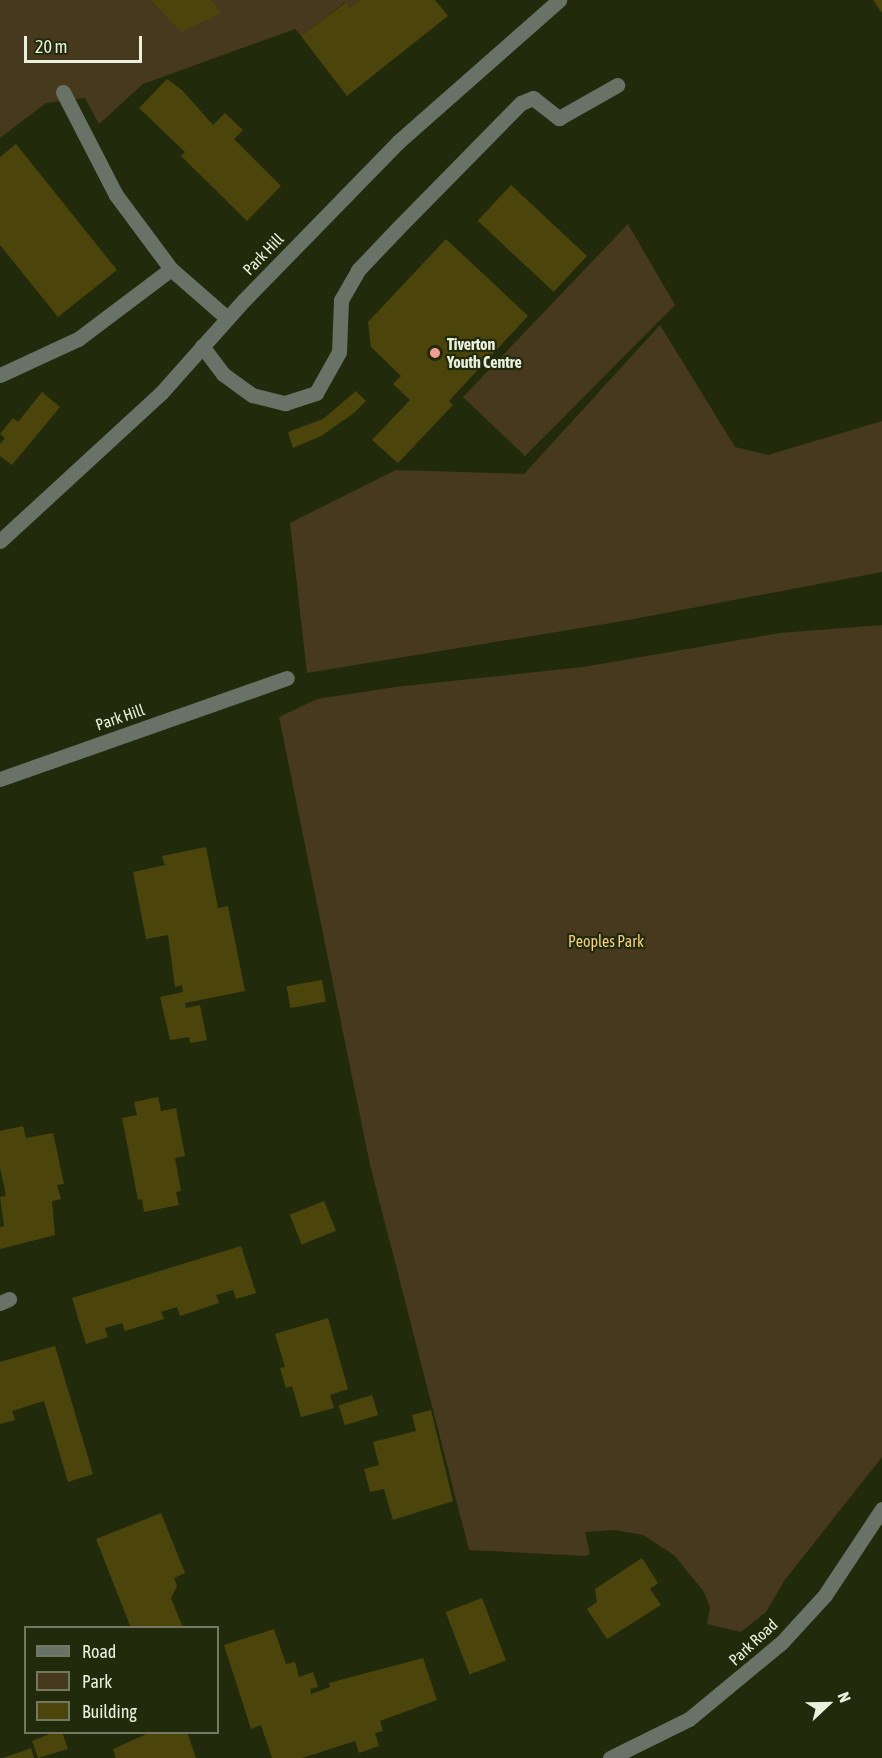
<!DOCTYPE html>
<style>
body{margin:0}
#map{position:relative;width:882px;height:1758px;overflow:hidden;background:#222a0c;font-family:"Asap Condensed",sans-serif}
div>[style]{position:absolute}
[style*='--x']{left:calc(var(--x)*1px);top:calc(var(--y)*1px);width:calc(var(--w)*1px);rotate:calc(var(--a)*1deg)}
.green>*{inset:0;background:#46391e}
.building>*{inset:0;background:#4b450c;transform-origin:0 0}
.minor>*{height:15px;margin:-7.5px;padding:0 7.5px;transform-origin:7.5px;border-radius:7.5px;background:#687266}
.dots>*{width:16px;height:16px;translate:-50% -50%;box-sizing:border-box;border:3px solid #222a0c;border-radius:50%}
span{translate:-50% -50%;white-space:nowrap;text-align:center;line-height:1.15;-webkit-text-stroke:4.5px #222a0c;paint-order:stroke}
.street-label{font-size:16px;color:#eaf0de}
.poi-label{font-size:16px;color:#eaf0de;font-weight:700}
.left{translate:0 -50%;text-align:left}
.park-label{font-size:16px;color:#f3ce81}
.legend{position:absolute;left:24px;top:1626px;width:195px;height:108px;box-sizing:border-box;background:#222a0c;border:2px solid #727960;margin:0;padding:8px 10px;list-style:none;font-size:18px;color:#eaf0de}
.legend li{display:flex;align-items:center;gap:12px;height:30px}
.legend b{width:30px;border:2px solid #727960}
.north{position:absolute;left:798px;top:1674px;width:60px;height:60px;-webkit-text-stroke:4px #222a0c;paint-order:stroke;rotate:68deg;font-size:16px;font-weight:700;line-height:24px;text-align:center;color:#eaf0de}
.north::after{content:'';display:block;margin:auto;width:21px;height:27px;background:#eaf0de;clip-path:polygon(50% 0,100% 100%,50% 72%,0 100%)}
.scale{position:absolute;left:24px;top:36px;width:118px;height:27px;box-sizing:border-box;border:3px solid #eaf0de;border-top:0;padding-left:8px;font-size:18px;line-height:21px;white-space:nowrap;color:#eaf0de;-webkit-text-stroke:4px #222a0c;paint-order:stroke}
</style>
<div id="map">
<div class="green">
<div style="clip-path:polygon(0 0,360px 0,350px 8px,345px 2px,301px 36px,295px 29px,143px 84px,99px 124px,85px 98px,46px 103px,0 138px)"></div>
<div style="clip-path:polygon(628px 224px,675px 305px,525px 456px,463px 397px)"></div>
<div style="clip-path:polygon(660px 325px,735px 447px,768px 455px,882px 421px,882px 572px,623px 621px,307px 673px,290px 523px,396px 470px,524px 474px)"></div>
<div style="clip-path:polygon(882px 625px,882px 1457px,784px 1581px,766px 1612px,741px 1632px,707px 1624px,710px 1608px,704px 1592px,674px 1555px,643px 1535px,615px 1530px,585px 1532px,590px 1554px,585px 1556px,469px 1550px,370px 1165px,279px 717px,317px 699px,395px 687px,583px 667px,780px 633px)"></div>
</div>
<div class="building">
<div style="clip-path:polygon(151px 0,211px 0,221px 13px,181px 32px)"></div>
<div style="clip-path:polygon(360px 0,435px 0,448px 16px,347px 96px,301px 36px,346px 2px,350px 8px)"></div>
<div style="clip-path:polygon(873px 0,882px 0,882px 13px)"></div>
<div style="clip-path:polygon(167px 79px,182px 90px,213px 125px,225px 113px,243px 130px,234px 139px,281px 186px,247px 221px,181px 156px,185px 152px,139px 108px)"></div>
<div style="clip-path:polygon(16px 144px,117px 270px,58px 317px,0 245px,0 157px)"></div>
<div style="left:511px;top:185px;width:104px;height:49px;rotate:43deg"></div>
<div style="clip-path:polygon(446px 239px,528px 316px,449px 401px,453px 405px,398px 463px,372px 440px,410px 400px,393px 384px,401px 376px,371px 347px,368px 322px)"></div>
<div style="clip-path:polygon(356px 391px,366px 401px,354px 413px,321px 436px,293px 448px,288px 432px,323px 419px)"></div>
<div style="clip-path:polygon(42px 392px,60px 407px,12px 465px,0 456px,0 444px,5px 438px,0 434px,13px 418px,18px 422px)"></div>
<div style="clip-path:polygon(206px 847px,218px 908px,228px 906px,245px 991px,185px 1003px,186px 1008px,200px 1005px,207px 1040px,190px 1043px,189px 1037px,170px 1040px,160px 997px,183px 992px,182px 985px,175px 987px,168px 935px,146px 939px,133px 872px,165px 865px,162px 856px)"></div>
<div style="left:322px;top:980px;width:22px;height:36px;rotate:80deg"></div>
<div style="clip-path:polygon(158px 1097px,161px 1111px,176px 1108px,185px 1156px,175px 1158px,181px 1191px,176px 1192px,179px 1205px,144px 1212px,142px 1199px,138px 1200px,122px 1118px,137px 1115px,134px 1102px)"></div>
<div style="clip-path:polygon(23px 1126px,26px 1138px,53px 1133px,64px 1184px,57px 1185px,61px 1199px,52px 1201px,55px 1235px,0 1249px,0 1227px,4px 1226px,0 1197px,6px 1196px,0 1168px,0 1131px)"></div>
<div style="left:324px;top:1201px;width:32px;height:37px;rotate:68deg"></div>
<div style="clip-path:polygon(241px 1246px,256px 1293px,236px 1299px,233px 1290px,216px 1295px,219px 1303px,180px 1316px,177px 1307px,161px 1312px,164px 1319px,125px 1331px,122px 1323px,105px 1328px,108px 1337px,86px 1344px,72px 1298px)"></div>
<div style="clip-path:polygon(328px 1318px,348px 1389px,330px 1395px,334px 1408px,301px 1417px,292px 1386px,286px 1388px,280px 1368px,285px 1367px,275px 1334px)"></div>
<div style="clip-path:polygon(55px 1346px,93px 1474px,68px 1482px,44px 1401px,12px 1411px,15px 1420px,0 1424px,0 1362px)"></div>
<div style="left:372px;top:1395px;width:21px;height:35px;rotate:73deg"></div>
<div style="clip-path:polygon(431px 1410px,453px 1501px,393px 1520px,384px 1489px,370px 1492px,364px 1469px,379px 1465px,373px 1442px,416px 1431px,412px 1415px)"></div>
<div style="clip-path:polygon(161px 1513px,185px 1573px,174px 1578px,177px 1586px,171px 1598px,183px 1628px,131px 1628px,96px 1539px)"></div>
<div style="clip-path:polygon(642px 1558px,658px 1583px,650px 1589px,661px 1605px,607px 1639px,587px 1609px,597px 1602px,595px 1589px)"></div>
<div style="left:482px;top:1598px;width:67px;height:39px;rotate:69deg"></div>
<div style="clip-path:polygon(274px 1629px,286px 1664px,295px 1662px,299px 1677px,313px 1672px,318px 1687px,310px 1689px,311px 1694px,330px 1687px,329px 1683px,423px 1658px,437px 1700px,380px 1721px,383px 1731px,375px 1733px,379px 1746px,359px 1753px,355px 1741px,302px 1758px,272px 1758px,261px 1725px,251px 1729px,224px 1645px)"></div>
<div style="clip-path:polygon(55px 1732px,62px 1732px,68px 1749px,38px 1758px,32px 1741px)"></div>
<div style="clip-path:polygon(151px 1732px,187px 1732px,196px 1758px,116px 1758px,113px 1749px)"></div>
<div style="clip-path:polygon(31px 1748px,34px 1758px,3px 1758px)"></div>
</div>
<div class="minor">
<div style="--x:63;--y:92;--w:116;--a:62.8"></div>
<div style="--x:116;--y:195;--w:92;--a:53.4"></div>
<div style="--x:171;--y:269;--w:74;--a:41.2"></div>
<div style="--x:202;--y:346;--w:35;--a:53"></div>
<div style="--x:223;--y:374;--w:36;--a:36"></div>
<div style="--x:252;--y:395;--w:34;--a:14"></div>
<div style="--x:285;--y:403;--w:33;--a:-18"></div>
<div style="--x:316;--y:393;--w:47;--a:-60.7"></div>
<div style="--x:339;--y:352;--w:52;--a:-87.8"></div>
<div style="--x:341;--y:300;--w:34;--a:-60"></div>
<div style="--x:358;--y:270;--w:57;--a:-46.4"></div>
<div style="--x:397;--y:229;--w:177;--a:-45.5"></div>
<div style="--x:521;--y:103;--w:13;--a:-23"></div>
<div style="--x:533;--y:98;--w:33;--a:38"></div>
<div style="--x:559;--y:118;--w:67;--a:-29.6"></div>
<div style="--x:0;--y:375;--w:86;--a:-24.8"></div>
<div style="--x:78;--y:339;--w:116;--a:-37"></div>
<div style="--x:0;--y:541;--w:219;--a:-42.6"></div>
<div style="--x:161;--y:393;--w:125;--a:-48.3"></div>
<div style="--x:244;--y:300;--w:221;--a:-45.7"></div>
<div style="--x:398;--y:142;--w:215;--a:-41.4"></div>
<div style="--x:0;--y:779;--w:304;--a:-19.4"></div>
<div style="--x:0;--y:1303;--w:10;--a:-24"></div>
<div style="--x:610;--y:1758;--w:88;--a:-26.3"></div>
<div style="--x:689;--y:1719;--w:121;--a:-39.6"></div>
<div style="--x:782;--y:1642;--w:64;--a:-47.5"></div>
<div style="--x:825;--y:1595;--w:103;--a:-56.5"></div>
</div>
<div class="dots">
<div style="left:435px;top:353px;background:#f59c91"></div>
</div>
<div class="street-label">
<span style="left:263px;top:254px;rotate:-46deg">Park Hill</span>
<span style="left:120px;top:717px;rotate:-19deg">Park Hill</span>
<span style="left:753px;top:1642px;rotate:-43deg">Park Road</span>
</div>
<div class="poi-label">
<span class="left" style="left:447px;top:353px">Tiverton<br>Youth Centre</span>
</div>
<div class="park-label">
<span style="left:606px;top:941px">Peoples Park</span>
</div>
<ul class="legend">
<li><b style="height:8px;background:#687266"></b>Road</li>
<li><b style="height:16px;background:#46391e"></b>Park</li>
<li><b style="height:16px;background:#4b450c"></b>Building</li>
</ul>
<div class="north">N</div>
<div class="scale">20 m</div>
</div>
